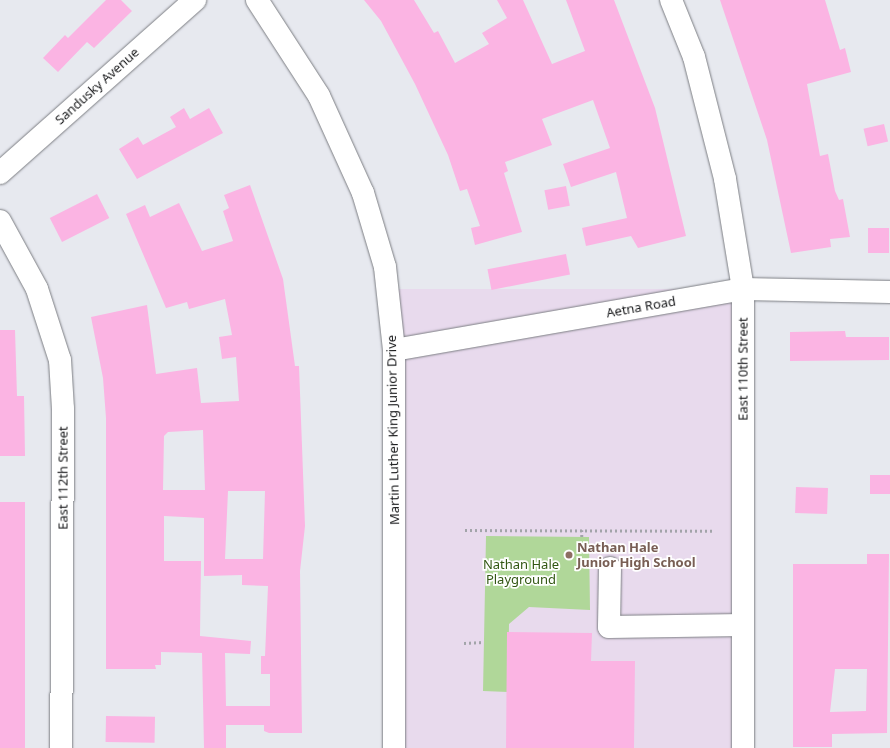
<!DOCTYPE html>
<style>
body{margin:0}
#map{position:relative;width:890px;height:748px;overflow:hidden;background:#e7e9ef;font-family:"Noto Sans",sans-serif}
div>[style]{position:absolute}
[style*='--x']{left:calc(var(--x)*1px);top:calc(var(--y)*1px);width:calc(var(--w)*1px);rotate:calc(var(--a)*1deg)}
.education>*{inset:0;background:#e8daed;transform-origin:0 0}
.green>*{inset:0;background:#b0d799}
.building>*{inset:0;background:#fbb4e3;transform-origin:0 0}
.path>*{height:2.5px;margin-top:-1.25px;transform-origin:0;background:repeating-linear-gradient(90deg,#a2a4a9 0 2px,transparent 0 5px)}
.roads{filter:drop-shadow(0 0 1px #7c7e83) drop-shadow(0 0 1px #7c7e83)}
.minor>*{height:22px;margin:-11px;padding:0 11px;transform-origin:11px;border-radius:11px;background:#fff}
.dots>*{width:11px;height:11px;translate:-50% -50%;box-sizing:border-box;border:2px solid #fff;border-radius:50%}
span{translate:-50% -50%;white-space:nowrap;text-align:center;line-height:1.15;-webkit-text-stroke:3.5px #fff;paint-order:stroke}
.street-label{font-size:13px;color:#191a1c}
.education-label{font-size:13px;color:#785e54;font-weight:700}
.left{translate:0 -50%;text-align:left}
.park-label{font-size:13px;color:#325713}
</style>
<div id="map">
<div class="education">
<div style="left:743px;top:289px;width:459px;height:354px;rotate:90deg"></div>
</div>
<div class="green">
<div style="clip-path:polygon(486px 536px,589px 537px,590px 610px,529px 607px,509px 624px,508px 692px,483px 691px)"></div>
</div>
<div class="building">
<div style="clip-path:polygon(106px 0,121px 0,132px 11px,94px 48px,87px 42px,58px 72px,43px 58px,65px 35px,68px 38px)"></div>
<div style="clip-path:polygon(364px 0,414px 0,434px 33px,438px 31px,455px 63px,489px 44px,482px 33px,507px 18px,497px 0,523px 0,552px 64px,585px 51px,566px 0,614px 0,655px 108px,686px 236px,638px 248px,631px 236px,586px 246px,582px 228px,627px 218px,616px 172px,571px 187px,563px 164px,610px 148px,593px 100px,542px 119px,552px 145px,505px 162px,508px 171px,504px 173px,522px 232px,475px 245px,471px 228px,480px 226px,467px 189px,460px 191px,448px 155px,415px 84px,381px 21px)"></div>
<div style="clip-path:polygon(720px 0,825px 0,840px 50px,845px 48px,851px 72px,807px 84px,820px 156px,828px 154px,835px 191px,839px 200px,843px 199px,850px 237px,830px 239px,831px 247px,791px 253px,767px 140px)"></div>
<div style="clip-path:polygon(184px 108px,190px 119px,209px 108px,223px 133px,137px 179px,119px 149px,138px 137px,143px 145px,176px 127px,170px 117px)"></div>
<div style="left:884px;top:124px;width:18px;height:21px;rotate:77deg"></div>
<div style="clip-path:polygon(evenodd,250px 185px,283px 279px,295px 366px,299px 366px,305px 526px,300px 571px,302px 733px,269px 733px,264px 731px,264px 725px,226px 725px,226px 748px,204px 748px,202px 653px,161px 652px,161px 665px,155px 665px,156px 669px,106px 669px,106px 418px,103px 378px,91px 317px,147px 305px,156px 374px,197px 368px,201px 403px,239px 401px,236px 357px,222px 359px,219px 337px,232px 335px,225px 299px,189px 309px,187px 302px,166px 308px,126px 214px,145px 205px,150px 217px,179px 203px,202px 251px,233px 241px,223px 211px,229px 208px,224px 195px,250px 185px,203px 430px,205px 490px,163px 490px,164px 436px,168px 432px,203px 430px,250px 185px,228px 491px,265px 491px,263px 559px,225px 559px,228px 491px,250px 185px,164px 516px,204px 518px,204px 576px,242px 575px,242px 585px,268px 586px,265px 656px,261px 656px,261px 674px,270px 674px,270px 706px,226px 706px,225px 653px,250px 654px,251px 641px,200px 636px,201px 561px,164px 561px,164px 516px)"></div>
<div style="left:566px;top:186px;width:20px;height:22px;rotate:79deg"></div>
<div style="left:97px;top:194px;width:27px;height:53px;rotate:63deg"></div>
<div style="left:868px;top:228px;width:21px;height:25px"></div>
<div style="left:566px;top:254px;width:21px;height:80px;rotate:79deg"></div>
<div style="clip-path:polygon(0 330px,15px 330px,17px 396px,24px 396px,25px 456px,0 456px)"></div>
<div style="clip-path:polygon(845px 331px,846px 337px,889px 337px,889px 360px,790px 361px,790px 332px)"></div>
<div style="left:870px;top:475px;width:20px;height:19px"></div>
<div style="left:796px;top:487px;width:32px;height:26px;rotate:2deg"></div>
<div style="left:0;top:502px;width:25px;height:246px"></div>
<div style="clip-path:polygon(evenodd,867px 554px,889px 554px,887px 733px,832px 734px,832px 747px,793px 747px,793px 564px,867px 564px,867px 554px,835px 669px,867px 669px,866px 711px,830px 712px,835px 669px)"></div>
<div style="clip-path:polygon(507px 632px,592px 633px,591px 661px,635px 661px,634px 748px,506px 748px)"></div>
<div style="left:106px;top:716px;width:49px;height:26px;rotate:1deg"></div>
</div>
<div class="path">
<div style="--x:465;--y:530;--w:249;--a:0.2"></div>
<div style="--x:582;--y:530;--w:7;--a:90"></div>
<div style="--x:464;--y:643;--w:20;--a:-3"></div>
</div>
<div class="roads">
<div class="minor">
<div style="--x:257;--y:0;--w:114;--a:57.1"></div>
<div style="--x:319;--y:96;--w:107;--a:65.6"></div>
<div style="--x:363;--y:193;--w:77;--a:73.4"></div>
<div style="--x:385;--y:267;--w:83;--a:83.8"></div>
<div style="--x:394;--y:350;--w:398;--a:90"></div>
<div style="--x:671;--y:0;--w:61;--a:68"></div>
<div style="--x:694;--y:57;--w:126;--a:75.7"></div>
<div style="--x:725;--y:179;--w:111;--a:80.7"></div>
<div style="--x:743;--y:289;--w:459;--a:90"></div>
<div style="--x:0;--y:173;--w:261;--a:-41.6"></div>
<div style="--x:0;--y:221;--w:77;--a:61.4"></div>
<div style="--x:37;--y:289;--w:75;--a:72.1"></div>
<div style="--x:60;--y:360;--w:49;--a:86.5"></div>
<div style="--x:63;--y:409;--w:339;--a:90.3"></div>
<div style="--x:394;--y:350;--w:354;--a:-9.9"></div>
<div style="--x:743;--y:289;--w:147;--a:1.2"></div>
<div style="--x:610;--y:568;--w:59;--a:91"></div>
<div style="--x:609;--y:627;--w:134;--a:-0.9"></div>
</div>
</div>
<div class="dots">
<div style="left:569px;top:555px;background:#8d6e63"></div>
</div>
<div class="street-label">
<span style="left:97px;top:86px;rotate:-42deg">Sandusky Avenue</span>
<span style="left:641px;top:307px;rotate:-10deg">Aetna Road</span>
<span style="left:743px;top:369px;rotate:-90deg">East 110th Street</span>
<span style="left:393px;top:430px;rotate:-91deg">Martin Luther King Junior Drive</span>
<span style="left:63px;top:478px;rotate:-90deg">East 112th Street</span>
</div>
<div class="education-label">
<span class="left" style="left:577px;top:555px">Nathan Hale<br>Junior High School</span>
</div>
<div class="park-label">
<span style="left:521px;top:572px">Nathan Hale<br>Playground</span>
</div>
</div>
